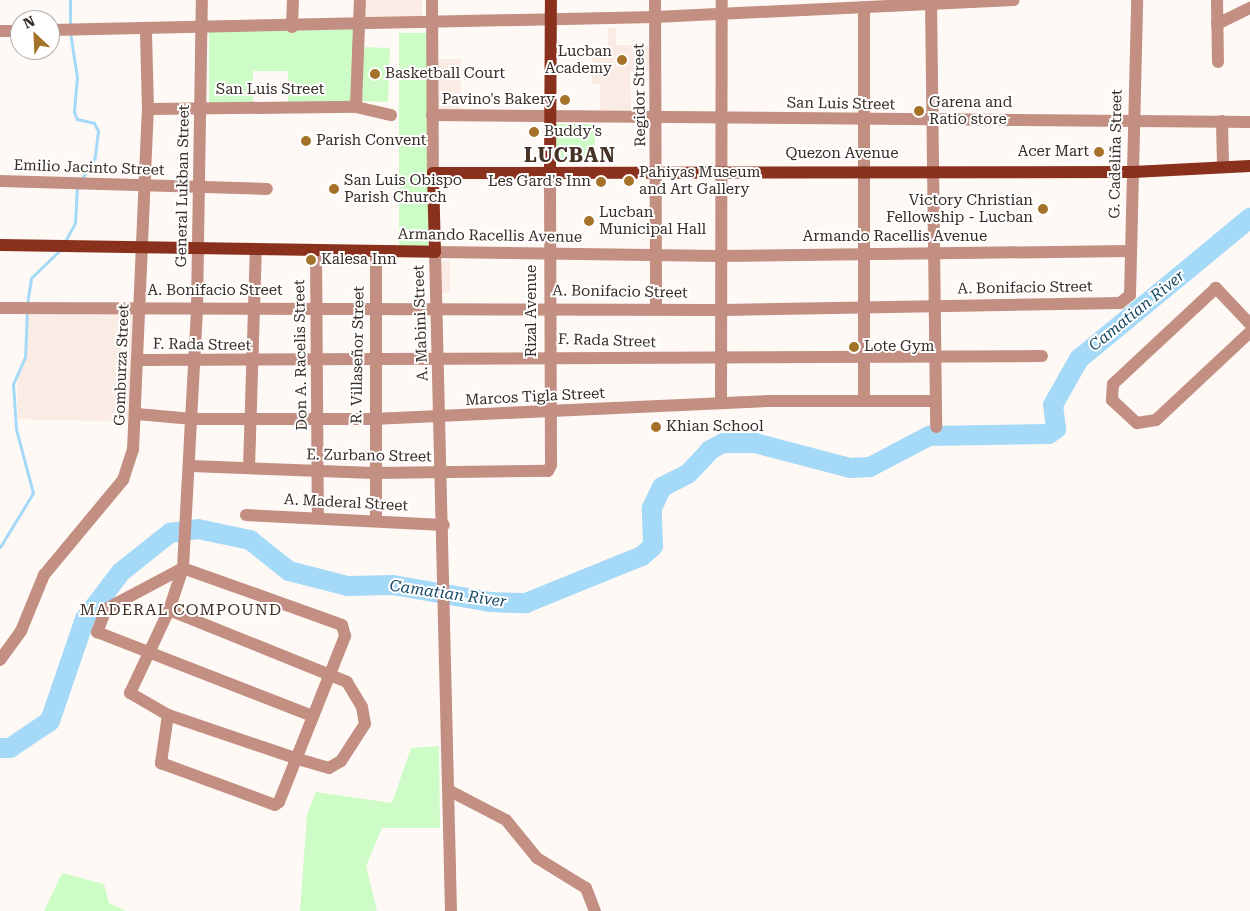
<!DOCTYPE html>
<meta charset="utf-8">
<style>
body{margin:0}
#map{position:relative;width:1250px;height:911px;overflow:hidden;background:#fff9f6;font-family:"Roboto Serif",serif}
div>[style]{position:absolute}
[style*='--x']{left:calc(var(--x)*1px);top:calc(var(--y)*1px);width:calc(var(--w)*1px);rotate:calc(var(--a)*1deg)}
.built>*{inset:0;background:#faece4;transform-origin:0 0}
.green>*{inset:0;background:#cefcc6;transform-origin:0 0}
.stream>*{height:3px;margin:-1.5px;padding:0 1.5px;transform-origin:1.5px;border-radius:1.5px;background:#a5d9f8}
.river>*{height:20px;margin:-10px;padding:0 10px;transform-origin:10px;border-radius:10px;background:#a5d9f8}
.minor>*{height:12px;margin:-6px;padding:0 6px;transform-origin:6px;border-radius:6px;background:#c28f82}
.major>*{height:12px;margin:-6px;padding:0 6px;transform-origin:6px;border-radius:6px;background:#89311d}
.dots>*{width:14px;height:14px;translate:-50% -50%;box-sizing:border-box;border:2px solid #fff;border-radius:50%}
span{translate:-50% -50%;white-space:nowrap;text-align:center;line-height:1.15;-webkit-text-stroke:4px #fff;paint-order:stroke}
.poi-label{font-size:15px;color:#372c26}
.right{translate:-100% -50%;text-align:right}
.left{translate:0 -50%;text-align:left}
.street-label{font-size:15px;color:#372c26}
.water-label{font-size:16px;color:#184b66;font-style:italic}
.neighbourhood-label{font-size:16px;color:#463125;letter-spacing:1px}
.district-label{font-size:20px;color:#463125;font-weight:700;letter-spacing:1px}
.north{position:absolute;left:10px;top:10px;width:50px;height:50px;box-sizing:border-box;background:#fff;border:1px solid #afaba8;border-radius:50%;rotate:335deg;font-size:14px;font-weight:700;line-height:20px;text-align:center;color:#372c26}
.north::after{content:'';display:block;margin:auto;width:18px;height:22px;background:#a47329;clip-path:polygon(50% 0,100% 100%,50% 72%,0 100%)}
</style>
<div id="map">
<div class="built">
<div style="left:364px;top:0;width:58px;height:21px"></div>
<div style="clip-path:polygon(608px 28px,616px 28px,616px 45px,651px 45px,651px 70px,630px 71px,631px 110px,600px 110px,600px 84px,592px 84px,592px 50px,608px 50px)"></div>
<div style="left:438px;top:59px;width:23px;height:54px"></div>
<div style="left:438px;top:261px;width:12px;height:32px"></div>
<div style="clip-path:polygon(28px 312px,139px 313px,133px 422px,18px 419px,17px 374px,26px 358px)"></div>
</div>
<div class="green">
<div style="clip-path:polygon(355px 29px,352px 104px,288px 104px,288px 71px,253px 71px,253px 104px,209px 104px,209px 31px)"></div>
<div style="left:399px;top:33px;width:29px;height:213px"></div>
<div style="left:362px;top:47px;width:28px;height:54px;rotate:2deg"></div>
<div style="left:554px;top:124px;width:41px;height:39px"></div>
<div style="clip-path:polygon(439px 746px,440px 828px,382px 828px,366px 866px,377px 911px,300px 911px,307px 814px,316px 792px,392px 803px,411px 748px)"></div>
<div style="clip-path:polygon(62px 873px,104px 884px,109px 903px,126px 911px,44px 911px)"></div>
</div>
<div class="stream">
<div style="--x:70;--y:0;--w:26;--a:90"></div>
<div style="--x:70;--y:32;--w:46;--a:81.2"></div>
<div style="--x:77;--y:77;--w:35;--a:95"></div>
<div style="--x:74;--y:112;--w:8;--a:67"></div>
<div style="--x:77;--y:119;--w:17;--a:13"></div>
<div style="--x:94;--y:123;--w:9;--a:63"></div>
<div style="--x:98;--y:131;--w:26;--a:97"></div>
<div style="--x:95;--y:157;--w:27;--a:121"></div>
<div style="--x:64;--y:243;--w:23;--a:-61"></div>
<div style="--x:75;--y:223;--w:36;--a:-87"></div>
<div style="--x:27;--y:304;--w:26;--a:-81"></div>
<div style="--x:31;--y:278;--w:42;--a:-44"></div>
<div style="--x:0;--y:547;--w:63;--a:-58.6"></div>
<div style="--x:33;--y:493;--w:66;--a:-104.9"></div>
<div style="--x:16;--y:429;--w:45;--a:-93.8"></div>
<div style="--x:13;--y:384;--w:30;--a:-66"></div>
<div style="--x:25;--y:357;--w:47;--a:-87.6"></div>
</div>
<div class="river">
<div style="--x:0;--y:748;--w:10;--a:0"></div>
<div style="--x:10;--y:748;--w:48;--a:-34"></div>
<div style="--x:50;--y:721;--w:108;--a:-71.1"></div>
<div style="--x:85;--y:619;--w:59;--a:-52.5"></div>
<div style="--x:121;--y:572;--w:63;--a:-38.5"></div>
<div style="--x:170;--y:533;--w:28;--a:-8"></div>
<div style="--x:198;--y:529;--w:53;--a:11.9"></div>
<div style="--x:250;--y:540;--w:50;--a:38.5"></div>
<div style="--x:289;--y:571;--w:61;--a:14.3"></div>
<div style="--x:348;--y:586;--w:45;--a:-1.3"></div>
<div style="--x:393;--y:585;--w:98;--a:9.9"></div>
<div style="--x:490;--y:602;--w:36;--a:2"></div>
<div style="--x:526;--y:603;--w:125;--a:-22.1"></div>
<div style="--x:642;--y:556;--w:15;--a:-42"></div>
<div style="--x:653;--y:546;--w:38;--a:-92"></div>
<div style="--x:652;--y:508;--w:23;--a:-65"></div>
<div style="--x:662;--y:487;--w:29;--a:-27"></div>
<div style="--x:688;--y:474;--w:33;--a:-47"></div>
<div style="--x:710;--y:450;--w:15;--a:-28"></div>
<div style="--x:723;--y:443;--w:32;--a:0"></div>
<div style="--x:755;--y:443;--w:98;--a:14.7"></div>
<div style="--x:850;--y:468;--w:20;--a:-3"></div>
<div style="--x:870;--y:467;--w:67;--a:-27.7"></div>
<div style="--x:929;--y:436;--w:120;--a:-1"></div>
<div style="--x:1049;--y:434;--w:9;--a:-36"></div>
<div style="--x:1056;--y:429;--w:24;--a:-97"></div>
<div style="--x:1053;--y:405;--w:53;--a:-60.5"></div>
<div style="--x:1079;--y:359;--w:222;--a:-39.5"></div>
</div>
<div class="minor">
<div style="--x:432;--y:0;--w:173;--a:89.7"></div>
<div style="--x:655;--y:0;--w:309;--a:89.8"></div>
<div style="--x:931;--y:0;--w:427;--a:89.3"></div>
<div style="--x:1217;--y:0;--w:62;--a:89.1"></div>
<div style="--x:864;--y:7;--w:393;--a:90"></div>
<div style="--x:1217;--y:24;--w:37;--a:-26"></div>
<div style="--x:292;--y:27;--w:27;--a:-88"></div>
<div style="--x:50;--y:30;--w:605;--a:-1.23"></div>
<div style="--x:655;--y:17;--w:359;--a:-2.7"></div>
<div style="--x:0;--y:31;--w:20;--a:0"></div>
<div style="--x:356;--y:107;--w:107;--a:-87.9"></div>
<div style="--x:148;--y:109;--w:208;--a:-0.6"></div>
<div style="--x:356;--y:107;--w:36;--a:13"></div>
<div style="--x:432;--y:115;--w:818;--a:0.49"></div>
<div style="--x:1222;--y:121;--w:45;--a:88.7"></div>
<div style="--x:0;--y:181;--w:267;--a:1.7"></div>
<div style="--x:316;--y:250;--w:268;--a:89.6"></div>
<div style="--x:0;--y:308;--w:721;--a:0.16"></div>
<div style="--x:721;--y:310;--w:399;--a:-1"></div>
<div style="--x:1120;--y:303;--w:13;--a:-39"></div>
<div style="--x:1130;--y:295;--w:295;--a:-88.6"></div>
<div style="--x:1250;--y:324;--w:50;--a:-133.4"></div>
<div style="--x:1216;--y:288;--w:141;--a:137"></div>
<div style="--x:1113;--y:384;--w:16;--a:94"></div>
<div style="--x:1112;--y:400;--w:34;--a:43"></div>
<div style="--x:1137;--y:423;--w:19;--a:-9"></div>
<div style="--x:1156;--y:420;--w:129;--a:-43.1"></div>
<div style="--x:140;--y:360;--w:902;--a:-0.25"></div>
<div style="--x:721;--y:403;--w:403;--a:-89.9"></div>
<div style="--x:137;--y:414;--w:56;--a:5.1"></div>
<div style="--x:193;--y:419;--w:180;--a:0"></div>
<div style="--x:373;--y:419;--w:394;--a:-2.6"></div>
<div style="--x:767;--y:401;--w:167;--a:0"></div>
<div style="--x:191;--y:466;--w:183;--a:2.2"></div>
<div style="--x:374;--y:473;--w:174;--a:-0.7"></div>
<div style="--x:548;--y:471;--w:7;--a:-63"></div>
<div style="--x:551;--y:465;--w:292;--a:-90.2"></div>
<div style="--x:249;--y:468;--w:218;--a:-88.2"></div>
<div style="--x:246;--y:515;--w:198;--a:2.9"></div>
<div style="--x:376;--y:520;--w:269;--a:-90"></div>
<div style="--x:169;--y:610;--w:192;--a:22"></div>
<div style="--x:347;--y:682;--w:29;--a:59"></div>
<div style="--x:362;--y:707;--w:17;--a:80"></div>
<div style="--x:365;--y:724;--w:44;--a:123"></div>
<div style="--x:341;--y:761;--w:14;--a:150"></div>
<div style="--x:329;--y:768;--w:35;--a:-164"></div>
<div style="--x:295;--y:758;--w:134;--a:-161.3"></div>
<div style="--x:168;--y:715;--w:44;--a:-149.9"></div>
<div style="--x:130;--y:693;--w:92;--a:-64.8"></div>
<div style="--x:169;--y:610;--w:44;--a:-71.6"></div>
<div style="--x:183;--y:568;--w:260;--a:-86.9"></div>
<div style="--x:197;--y:308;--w:308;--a:-89.1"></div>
<div style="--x:0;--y:660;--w:36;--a:-54"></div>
<div style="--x:21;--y:631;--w:61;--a:-67.7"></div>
<div style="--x:44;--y:575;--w:124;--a:-50.3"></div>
<div style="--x:123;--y:480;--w:32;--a:-72"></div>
<div style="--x:133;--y:450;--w:341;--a:-87.5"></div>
<div style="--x:148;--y:109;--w:79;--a:-91.5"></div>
<div style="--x:168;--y:715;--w:49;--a:98.3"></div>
<div style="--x:161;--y:763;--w:121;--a:20.2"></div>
<div style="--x:275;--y:805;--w:5;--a:-37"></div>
<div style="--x:279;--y:802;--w:179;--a:-68.3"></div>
<div style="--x:345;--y:636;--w:11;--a:-105"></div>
<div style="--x:342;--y:625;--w:169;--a:-160.3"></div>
<div style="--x:183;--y:568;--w:87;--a:152"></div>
<div style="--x:106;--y:609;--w:25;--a:111"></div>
<div style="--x:97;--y:632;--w:231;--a:21.3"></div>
<div style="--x:450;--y:791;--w:63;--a:27.4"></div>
<div style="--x:506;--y:820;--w:49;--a:50.8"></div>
<div style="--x:537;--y:858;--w:57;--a:31.5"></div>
<div style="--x:586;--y:888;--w:25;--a:69"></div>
<div style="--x:451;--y:911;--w:659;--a:-91.39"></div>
<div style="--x:435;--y:252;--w:286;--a:0.8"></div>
<div style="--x:721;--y:256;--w:409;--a:-0.7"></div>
</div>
<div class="major">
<div style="--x:550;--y:173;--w:173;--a:-89.7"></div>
<div style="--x:0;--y:245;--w:435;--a:0.9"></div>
<div style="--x:435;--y:252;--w:79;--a:-91.5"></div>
<div style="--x:433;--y:173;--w:700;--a:-0.08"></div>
<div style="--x:1133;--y:172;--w:117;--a:-2.9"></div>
</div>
<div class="dots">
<div style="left:622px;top:60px;background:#a47329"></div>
<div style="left:375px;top:74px;background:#a47329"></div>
<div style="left:565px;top:100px;background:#a47329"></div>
<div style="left:919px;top:111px;background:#a47329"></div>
<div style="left:534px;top:132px;background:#a47329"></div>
<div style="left:306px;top:141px;background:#a47329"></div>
<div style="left:1099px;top:152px;background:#a47329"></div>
<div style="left:629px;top:181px;background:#a47329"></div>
<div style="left:601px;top:182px;background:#a47329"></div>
<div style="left:334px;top:189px;background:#a47329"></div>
<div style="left:1043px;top:209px;background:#a47329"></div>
<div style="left:589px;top:221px;background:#a47329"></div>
<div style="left:311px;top:260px;background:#a47329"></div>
<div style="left:854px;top:347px;background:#a47329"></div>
<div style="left:656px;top:427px;background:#a47329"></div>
</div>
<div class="poi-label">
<span class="right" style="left:612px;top:60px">Lucban<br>Academy</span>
<span class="left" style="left:385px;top:74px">Basketball Court</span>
<span class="right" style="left:555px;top:100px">Pavino's Bakery</span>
<span class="left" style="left:929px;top:111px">Garena and<br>Ratio store</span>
<span class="left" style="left:544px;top:132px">Buddy's</span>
<span class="left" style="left:316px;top:141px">Parish Convent</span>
<span class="right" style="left:1089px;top:152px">Acer Mart</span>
<span class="left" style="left:639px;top:181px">Pahiyas Museum<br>and Art Gallery</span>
<span class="left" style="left:344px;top:189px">San Luis Obispo<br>Parish Church</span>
<span class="right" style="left:591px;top:182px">Les Gard's Inn</span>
<span class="right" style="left:1033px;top:209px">Victory Christian<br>Fellowship - Lucban</span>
<span class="left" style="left:599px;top:221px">Lucban<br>Municipal Hall</span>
<span class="left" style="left:321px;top:260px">Kalesa Inn</span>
<span class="left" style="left:864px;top:347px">Lote Gym</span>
<span class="left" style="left:666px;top:427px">Khian School</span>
</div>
<div class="street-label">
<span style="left:270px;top:90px">San Luis Street</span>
<span style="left:640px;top:95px;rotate:-91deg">Regidor Street</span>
<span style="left:841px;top:104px;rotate:1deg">San Luis Street</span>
<span style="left:842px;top:154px">Quezon Avenue</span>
<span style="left:1116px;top:154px;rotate:-89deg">G. Cadeliña Street</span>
<span style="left:89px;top:168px;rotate:2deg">Emilio Jacinto Street</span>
<span style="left:183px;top:186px;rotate:-89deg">General Lukban Street</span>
<span style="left:490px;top:236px;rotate:1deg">Armando Racellis Avenue</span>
<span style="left:895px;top:237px">Armando Racellis Avenue</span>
<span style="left:1025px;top:288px;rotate:-1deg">A. Bonifacio Street</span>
<span style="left:215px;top:291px">A. Bonifacio Street</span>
<span style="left:620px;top:292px;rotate:1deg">A. Bonifacio Street</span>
<span style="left:532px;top:311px;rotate:-90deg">Rizal Avenue</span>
<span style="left:421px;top:323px;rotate:-92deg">A. Mabini Street</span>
<span style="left:607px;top:341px;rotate:2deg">F. Rada Street</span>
<span style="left:202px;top:345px;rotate:1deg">F. Rada Street</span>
<span style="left:301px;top:355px;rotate:-91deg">Don A. Racelis Street</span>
<span style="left:358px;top:355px;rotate:-89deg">R. Villaseñor Street</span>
<span style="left:122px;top:365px;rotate:-88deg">Gomburza Street</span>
<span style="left:535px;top:397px;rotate:-3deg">Marcos Tigla Street</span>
<span style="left:369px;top:456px;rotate:1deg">E. Zurbano Street</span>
<span style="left:346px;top:503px;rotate:3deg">A. Maderal Street</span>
</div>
<div class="water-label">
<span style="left:1137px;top:311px;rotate:-39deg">Camatian River</span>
<span style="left:448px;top:594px;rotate:8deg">Camatian River</span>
</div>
<div class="neighbourhood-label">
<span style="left:181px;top:610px">MADERAL COMPOUND</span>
</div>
<div class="district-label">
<span style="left:570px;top:155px">LUCBAN</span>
</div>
<div class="north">N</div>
</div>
